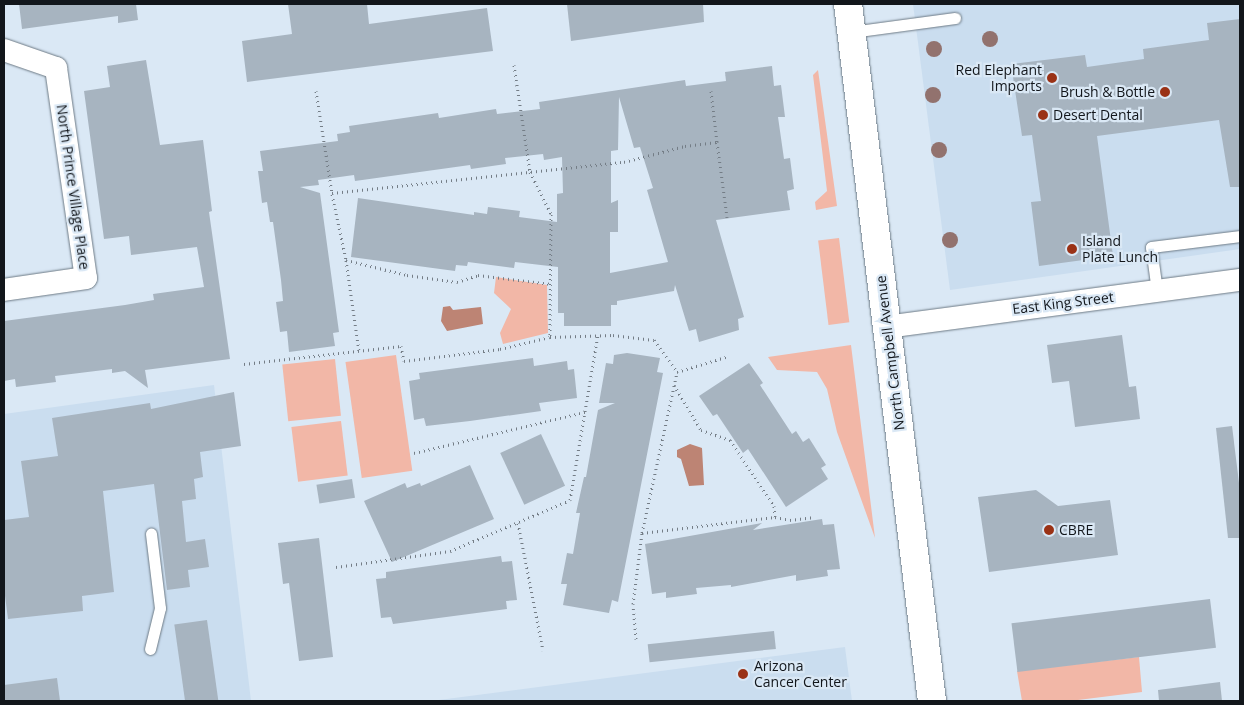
<!DOCTYPE html>
<style>
body{margin:0}
#map{position:relative;width:1244px;height:705px;overflow:hidden;background:#dae8f5;font-family:"Open Sans",sans-serif}
div>[style]{position:absolute}
[style*='--x']{left:calc(var(--x)*1px);top:calc(var(--y)*1px);width:calc(var(--w)*1px);rotate:calc(var(--a)*1deg)}
.built>*{inset:0;background:#caddef}
.green>*{inset:0;background:#f2b7a7;transform-origin:0 0}
.water>*{inset:0;background:#bd8474}
.building>*{inset:0;background:#a7b4c0;transform-origin:0 0}
.path>*{height:3px;margin-top:-1.5px;transform-origin:0;background:repeating-linear-gradient(90deg,#747d86 0 1px,transparent 0 5px)}
.roads{filter:drop-shadow(0 0 1px #6d7a85) drop-shadow(0 0 1px #6d7a85)}
.service>*{height:11px;margin:-5.5px;padding:0 5.5px;transform-origin:5.5px;border-radius:5.5px;background:#fff}
.minor>*{height:22px;margin:-11px;padding:0 11px;transform-origin:11px;border-radius:11px;background:#fff}
.primary>*{height:28px;margin:-14px;padding:0 14px;transform-origin:14px;border-radius:14px;background:#fff}
.trees>*{width:16px;height:16px;margin:-8px;border-radius:50%;background:#92726e}
.dots>*{width:14px;height:14px;translate:-50% -50%;box-sizing:border-box;border:2px solid #dae8f5;border-radius:50%}
span{translate:-50% -50%;white-space:nowrap;text-align:center;line-height:1.15;-webkit-text-stroke:4.5px #dae8f5;paint-order:stroke}
.poi-label{font-size:14px;color:#12161b}
.right{translate:-100% -50%;text-align:right}
.left{translate:0 -50%;text-align:left}
.street-label{font-size:14px;color:#12161b}
.frame{position:absolute;inset:0;border:5px solid #12161b;pointer-events:none}
</style>
<div id="map">
<div class="built">
<div style="clip-path:polygon(913px 4px,1240px 4px,1240px 249px,950px 290px)"></div>
<div style="clip-path:polygon(214px 385px,251px 701px,4px 701px,4px 414px)"></div>
<div style="clip-path:polygon(845px 647px,852px 701px,431px 701px)"></div>
</div>
<div class="green">
<div style="clip-path:polygon(818px 70px,837px 206px,816px 210px,815px 202px,827px 191px,813px 75px)"></div>
<div style="left:839px;top:238px;width:85px;height:21px;rotate:83deg"></div>
<div style="clip-path:polygon(496px 277px,547px 285px,548px 333px,503px 344px,500px 333px,511px 309px,494px 293px)"></div>
<div style="clip-path:polygon(851px 345px,875px 538px,837px 432px,827px 389px,817px 372px,777px 370px,768px 357px)"></div>
<div style="left:396px;top:355px;width:117px;height:51px;rotate:82deg"></div>
<div style="left:335px;top:359px;width:57px;height:53px;rotate:84deg"></div>
<div style="left:341px;top:421px;width:55px;height:50px;rotate:83deg"></div>
<div style="clip-path:polygon(1139px 657px,1142px 692px,1070px 701px,1022px 701px,1017px 671px)"></div>
</div>
<div class="water">
<div style="clip-path:polygon(450px 306px,453px 310px,481px 307px,483px 324px,447px 331px,441px 321px,443px 307px)"></div>
<div style="clip-path:polygon(690px 444px,702px 448px,704px 485px,689px 486px,681px 459px,677px 457px,677px 450px)"></div>
</div>
<div class="building">
<div style="clip-path:polygon(19px 4px,136px 4px,138px 20px,118px 23px,118px 16px,22px 29px)"></div>
<div style="clip-path:polygon(288px 4px,367px 4px,369px 24px,487px 8px,493px 51px,247px 82px,242px 41px,292px 34px)"></div>
<div style="clip-path:polygon(567px 4px,703px 4px,704px 22px,571px 41px)"></div>
<div style="clip-path:polygon(1240px 19px,1240px 187px,1230px 187px,1219px 120px,1097px 136px,1113px 256px,1039px 266px,1031px 202px,1041px 201px,1032px 135px,1022px 136px,1011px 64px,1085px 55px,1087px 67px,1144px 59px,1143px 49px,1209px 40px,1207px 23px)"></div>
<div style="clip-path:polygon(146px 60px,160px 145px,203px 140px,212px 211px,209px 212px,230px 359px,145px 370px,148px 388px,125px 371px,112px 373px,112px 369px,55px 376px,56px 382px,16px 387px,15px 379px,4px 381px,4px 321px,125px 305px,154px 300px,153px 294px,204px 287px,197px 247px,131px 255px,129px 236px,104px 239px,84px 91px,110px 87px,107px 66px)"></div>
<div style="clip-path:polygon(evenodd,772px 66px,774px 86px,781px 85px,785px 117px,778px 117px,784px 159px,790px 158px,794px 189px,787px 191px,790px 210px,716px 220px,744px 317px,738px 319px,739px 330px,699px 342px,696px 329px,689px 331px,675px 285px,674px 291px,617px 301px,617px 305px,611px 305px,611px 326px,564px 326px,564px 313px,558px 313px,558px 267px,515px 262px,514px 268px,468px 262px,467px 266px,456px 265px,455px 271px,351px 257px,358px 198px,474px 215px,474px 212px,487px 214px,488px 207px,520px 211px,519px 217px,557px 222px,557px 194px,563px 193px,562px 157px,544px 160px,543px 154px,505px 158px,506px 164px,471px 169px,470px 165px,355px 181px,354px 175px,318px 180px,319px 185px,300px 187px,320px 193px,339px 332px,333px 333px,335px 346px,289px 352px,287px 331px,280px 332px,276px 302px,283px 301px,281px 280px,273px 222px,270px 222px,267px 202px,262px 203px,258px 171px,263px 171px,260px 151px,338px 141px,337px 134px,350px 132px,349px 126px,438px 113px,439px 118px,496px 109px,497px 114px,540px 109px,539px 102px,685px 80px,686px 86px,726px 81px,725px 72px,772px 66px,619px 97px,634px 148px,640px 147px,653px 188px,647px 190px,668px 262px,610px 273px,610px 232px,618px 232px,618px 200px,611px 203px,611px 151px,618px 150px,619px 97px)"></div>
<div style="clip-path:polygon(1122px 335px,1129px 387px,1136px 386px,1140px 419px,1075px 427px,1069px 381px,1052px 383px,1047px 345px)"></div>
<div style="clip-path:polygon(627px 353px,660px 358px,657px 372px,663px 373px,618px 602px,612px 600px,609px 613px,563px 605px,567px 584px,561px 584px,567px 553px,573px 554px,580px 513px,576px 513px,584px 477px,586px 477px,598px 410px,615px 403px,599px 403px,606px 363px,613px 364px,614px 355px)"></div>
<div style="clip-path:polygon(533px 358px,534px 366px,567px 361px,568px 370px,574px 369px,577px 398px,539px 403px,541px 411px,470px 421px,426px 426px,424px 418px,414px 420px,409px 381px,420px 379px,419px 373px)"></div>
<div style="clip-path:polygon(749px 363px,763px 383px,760px 385px,792px 434px,796px 431px,803px 442px,809px 438px,826px 465px,821px 468px,828px 479px,786px 507px,748px 449px,743px 453px,717px 414px,713px 416px,699px 396px)"></div>
<div style="clip-path:polygon(234px 392px,241px 446px,200px 452px,203px 477px,194px 479px,196px 499px,182px 501px,186px 542px,205px 539px,209px 567px,188px 570px,190px 587px,167px 590px,154px 484px,103px 491px,114px 592px,82px 596px,83px 611px,8px 619px,4px 588px,4px 520px,29px 517px,21px 461px,58px 456px,52px 418px,150px 403px,151px 409px)"></div>
<div style="clip-path:polygon(1232px 426px,1240px 491px,1240px 538px,1228px 538px,1216px 428px)"></div>
<div style="left:541px;top:434px;width:57px;height:45px;rotate:65deg"></div>
<div style="clip-path:polygon(470px 465px,494px 519px,392px 562px,364px 501px,405px 483px,407px 488px,420px 483px,421px 486px)"></div>
<div style="left:352px;top:479px;width:19px;height:36px;rotate:81deg"></div>
<div style="clip-path:polygon(1036px 490px,1058px 506px,1110px 500px,1118px 555px,989px 572px,978px 497px)"></div>
<div style="clip-path:polygon(822px 519px,823px 525px,834px 524px,840px 569px,827px 570px,828px 576px,796px 581px,796px 575px,731px 587px,731px 585px,696px 588px,697px 594px,666px 598px,666px 592px,652px 594px,645px 544px,762px 523px,753px 530px)"></div>
<div style="clip-path:polygon(319px 538px,333px 657px,299px 661px,289px 583px,283px 584px,278px 543px)"></div>
<div style="clip-path:polygon(501px 556px,502px 562px,512px 561px,517px 600px,506px 601px,507px 609px,393px 624px,391px 617px,381px 618px,376px 579px,386px 578px,386px 572px)"></div>
<div style="left:1210px;top:599px;width:49px;height:200px;rotate:83deg"></div>
<div style="left:207px;top:620px;width:82px;height:33px;rotate:82deg"></div>
<div style="left:774px;top:631px;width:18px;height:127px;rotate:84deg"></div>
<div style="clip-path:polygon(57px 678px,60px 701px,4px 701px,4px 685px)"></div>
<div style="clip-path:polygon(1220px 682px,1222px 701px,1159px 701px,1158px 690px)"></div>
</div>
<div class="path">
<div style="--x:514;--y:65;--w:108;--a:81.5"></div>
<div style="--x:530;--y:172;--w:47;--a:63.4"></div>
<div style="--x:551;--y:214;--w:123;--a:90.5"></div>
<div style="--x:316;--y:91;--w:103;--a:81.1"></div>
<div style="--x:332;--y:193;--w:294;--a:-6.1"></div>
<div style="--x:624;--y:162;--w:63;--a:-14.7"></div>
<div style="--x:685;--y:146;--w:32;--a:-7"></div>
<div style="--x:717;--y:142;--w:76;--a:82.4"></div>
<div style="--x:711;--y:91;--w:51;--a:83.3"></div>
<div style="--x:332;--y:194;--w:67;--a:78"></div>
<div style="--x:346;--y:260;--w:63;--a:13.8"></div>
<div style="--x:407;--y:275;--w:50;--a:8"></div>
<div style="--x:457;--y:282;--w:22;--a:-18"></div>
<div style="--x:478;--y:275;--w:74;--a:7"></div>
<div style="--x:346;--y:260;--w:92;--a:81.9"></div>
<div style="--x:244;--y:364;--w:158;--a:-6.5"></div>
<div style="--x:401;--y:346;--w:15;--a:79"></div>
<div style="--x:404;--y:361;--w:97;--a:-7.1"></div>
<div style="--x:500;--y:349;--w:51;--a:-13.5"></div>
<div style="--x:550;--y:337;--w:63;--a:-1.8"></div>
<div style="--x:613;--y:335;--w:41;--a:7"></div>
<div style="--x:654;--y:340;--w:39;--a:54"></div>
<div style="--x:674;--y:385;--w:52;--a:59"></div>
<div style="--x:701;--y:430;--w:31;--a:19"></div>
<div style="--x:730;--y:440;--w:79;--a:56.3"></div>
<div style="--x:774;--y:506;--w:11;--a:85"></div>
<div style="--x:414;--y:453;--w:176;--a:-13.5"></div>
<div style="--x:518;--y:523;--w:130;--a:78.9"></div>
<div style="--x:642;--y:533;--w:165;--a:-77.7"></div>
<div style="--x:677;--y:372;--w:54;--a:-17.1"></div>
<div style="--x:336;--y:567;--w:115;--a:-8"></div>
<div style="--x:450;--y:551;--w:130;--a:-23"></div>
<div style="--x:570;--y:500;--w:167;--a:-80.4"></div>
<div style="--x:636;--y:639;--w:35;--a:-95"></div>
<div style="--x:633;--y:604;--w:72;--a:-82.8"></div>
<div style="--x:642;--y:533;--w:134;--a:-6.9"></div>
<div style="--x:775;--y:517;--w:15;--a:11"></div>
<div style="--x:790;--y:520;--w:25;--a:-7"></div>
</div>
<div class="roads">
<div class="service">
<div style="--x:851;--y:32;--w:105;--a:-7.7"></div>
<div style="--x:1157;--y:291;--w:44;--a:-97.8"></div>
<div style="--x:1151;--y:247;--w:90;--a:-7"></div>
<div style="--x:150;--y:649;--w:42;--a:-76.3"></div>
<div style="--x:160;--y:608;--w:75;--a:-96.9"></div>
</div>
<div class="minor">
<div style="--x:4;--y:50;--w:55;--a:19.1"></div>
<div style="--x:56;--y:68;--w:212;--a:81.9"></div>
<div style="--x:86;--y:278;--w:83;--a:171.7"></div>
<div style="--x:886;--y:327;--w:357;--a:-7.6"></div>
</div>
<div class="primary">
<div style="--x:848;--y:4;--w:702;--a:83.13"></div>
</div>
</div>
<div class="trees">
<div style="left:990px;top:39px"></div>
<div style="left:934px;top:49px"></div>
<div style="left:933px;top:95px"></div>
<div style="left:939px;top:150px"></div>
<div style="left:950px;top:240px"></div>
</div>
<div class="dots">
<div style="left:1052px;top:78px;background:#9a3216"></div>
<div style="left:1165px;top:92px;background:#9a3216"></div>
<div style="left:1043px;top:115px;background:#9a3216"></div>
<div style="left:1072px;top:249px;background:#9a3216"></div>
<div style="left:1049px;top:530px;background:#9a3216"></div>
<div style="left:743px;top:674px;background:#9a3216"></div>
</div>
<div class="poi-label">
<span class="right" style="left:1042px;top:78px">Red Elephant<br>Imports</span>
<span class="right" style="left:1155px;top:92px">Brush &amp; Bottle</span>
<span class="left" style="left:1053px;top:115px">Desert Dental</span>
<span class="left" style="left:1082px;top:249px">Island<br>Plate Lunch</span>
<span class="left" style="left:1059px;top:530px">CBRE</span>
<span class="left" style="left:754px;top:674px">Arizona<br>Cancer Center</span>
</div>
<div class="street-label">
<span style="left:73px;top:187px;rotate:82deg">North Prince Village Place</span>
<span style="left:1063px;top:303px;rotate:-7deg">East King Street</span>
<span style="left:890px;top:353px;rotate:-97deg">North Campbell Avenue</span>
</div>
<div class="frame"></div>
</div>
